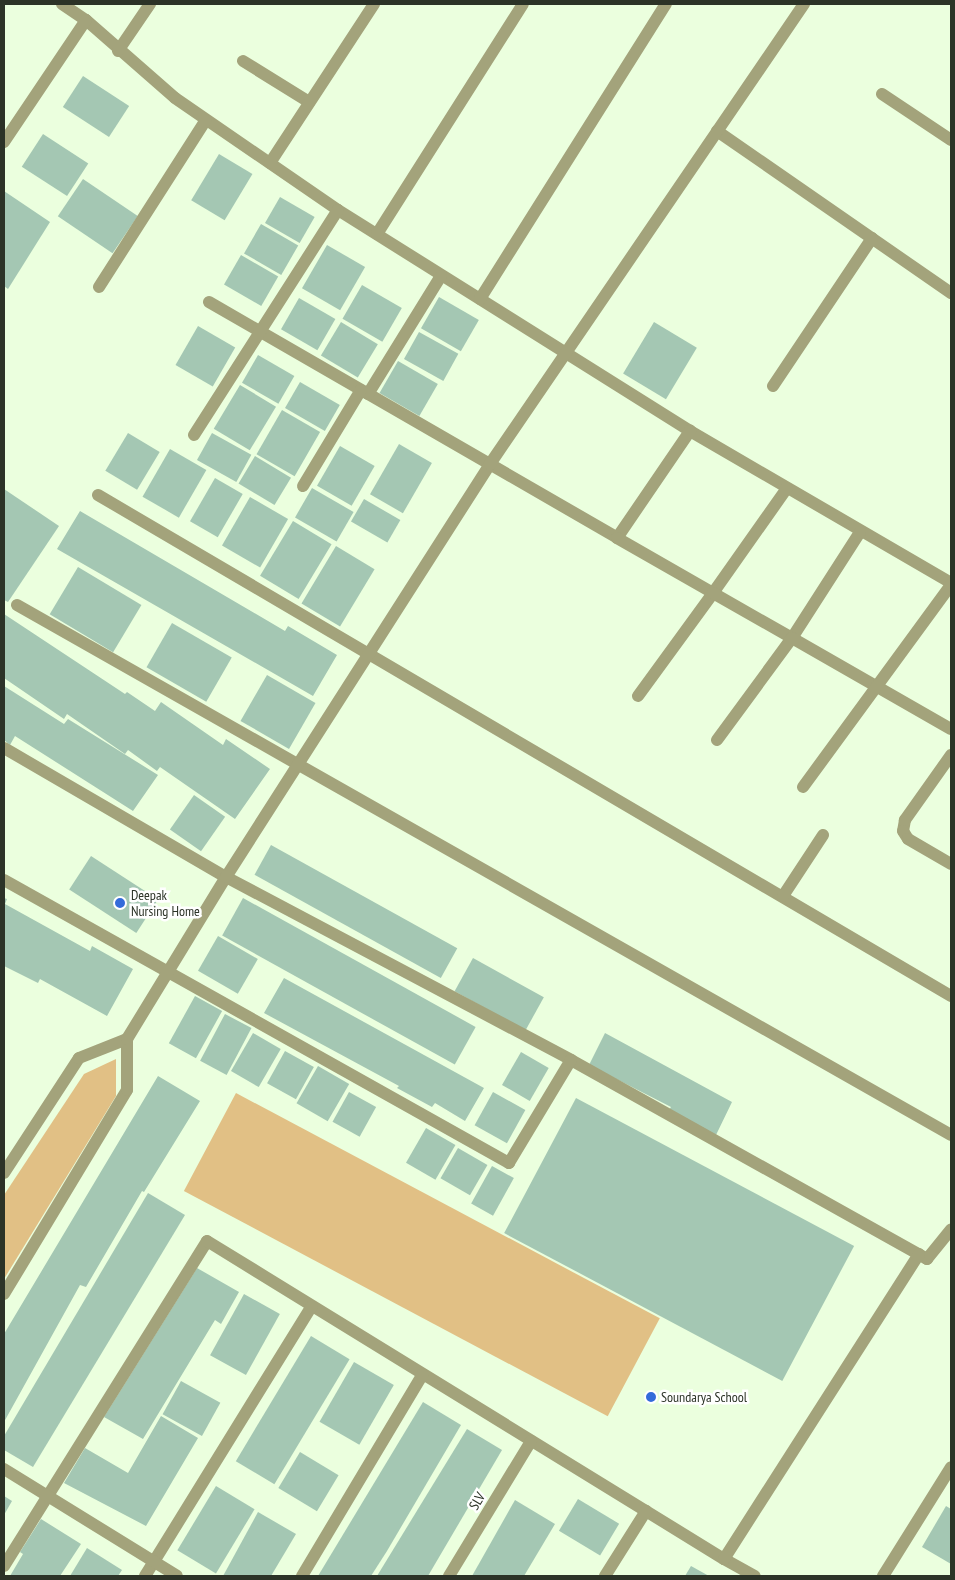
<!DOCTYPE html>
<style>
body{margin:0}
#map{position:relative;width:955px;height:1580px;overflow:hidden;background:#ebffde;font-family:"PT Sans Narrow",sans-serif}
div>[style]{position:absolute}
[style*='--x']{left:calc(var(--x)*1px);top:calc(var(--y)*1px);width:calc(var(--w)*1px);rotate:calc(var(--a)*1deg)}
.green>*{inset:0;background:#e1c085;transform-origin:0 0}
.building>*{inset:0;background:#a4c7b3;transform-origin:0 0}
.minor>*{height:12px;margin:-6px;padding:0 6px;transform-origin:6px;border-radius:6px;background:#a3a37b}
.tertiary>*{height:12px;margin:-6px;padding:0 6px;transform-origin:6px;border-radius:6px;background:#a3a37b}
.dots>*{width:14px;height:14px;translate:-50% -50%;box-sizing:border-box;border:2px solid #fff;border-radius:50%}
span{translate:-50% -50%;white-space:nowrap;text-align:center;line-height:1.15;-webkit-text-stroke:5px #fff;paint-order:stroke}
.poi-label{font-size:14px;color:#2c3327}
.left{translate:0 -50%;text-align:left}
.street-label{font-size:14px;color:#2c3327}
.frame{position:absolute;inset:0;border:5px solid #2c3327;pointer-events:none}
</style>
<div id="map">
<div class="green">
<div style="clip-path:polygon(116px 1059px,116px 1096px,4px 1279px,4px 1195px,84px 1074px)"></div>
<div style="left:236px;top:1093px;width:480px;height:111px;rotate:28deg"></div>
</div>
<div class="building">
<div style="left:83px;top:76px;width:55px;height:37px;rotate:33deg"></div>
<div style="left:43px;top:134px;width:54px;height:39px;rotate:33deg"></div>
<div style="left:219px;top:154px;width:39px;height:54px;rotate:31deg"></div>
<div style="left:83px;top:179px;width:66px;height:45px;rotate:34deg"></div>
<div style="clip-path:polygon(4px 191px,50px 222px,8px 289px,4px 286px)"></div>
<div style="left:280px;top:197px;width:40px;height:30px;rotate:30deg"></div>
<div style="left:261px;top:224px;width:43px;height:34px;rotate:30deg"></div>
<div style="left:327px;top:245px;width:44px;height:50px;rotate:30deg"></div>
<div style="left:241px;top:255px;width:43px;height:34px;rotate:30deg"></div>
<div style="left:362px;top:285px;width:46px;height:39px;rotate:30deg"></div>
<div style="left:439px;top:297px;width:46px;height:36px;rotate:30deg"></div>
<div style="left:299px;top:298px;width:42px;height:36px;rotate:30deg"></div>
<div style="left:341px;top:322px;width:43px;height:39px;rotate:31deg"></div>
<div style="left:654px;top:322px;width:50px;height:60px;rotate:31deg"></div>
<div style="left:198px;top:326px;width:43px;height:45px;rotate:30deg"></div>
<div style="left:419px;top:332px;width:45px;height:31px;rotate:29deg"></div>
<div style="left:258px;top:355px;width:42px;height:32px;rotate:30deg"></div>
<div style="left:398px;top:361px;width:46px;height:37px;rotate:30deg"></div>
<div style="left:300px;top:382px;width:46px;height:30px;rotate:30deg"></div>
<div style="left:240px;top:385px;width:42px;height:51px;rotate:31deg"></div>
<div style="left:282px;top:410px;width:44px;height:51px;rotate:30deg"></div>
<div style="left:128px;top:433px;width:37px;height:44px;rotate:31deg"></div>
<div style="left:212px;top:433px;width:45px;height:31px;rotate:29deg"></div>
<div style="left:399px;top:444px;width:38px;height:58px;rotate:30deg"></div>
<div style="left:340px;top:446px;width:40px;height:46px;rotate:30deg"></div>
<div style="left:170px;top:449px;width:42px;height:55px;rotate:30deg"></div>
<div style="left:255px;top:456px;width:42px;height:32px;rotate:31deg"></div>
<div style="left:215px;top:478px;width:32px;height:50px;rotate:30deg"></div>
<div style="left:312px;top:488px;width:48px;height:34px;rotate:30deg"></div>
<div style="clip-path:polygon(4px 489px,59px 526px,8px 602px,4px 600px)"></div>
<div style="left:250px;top:497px;width:44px;height:56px;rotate:30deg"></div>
<div style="left:364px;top:499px;width:42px;height:26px;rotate:30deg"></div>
<div style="clip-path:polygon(80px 511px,285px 631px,288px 626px,337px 655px,313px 696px,57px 549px)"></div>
<div style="left:293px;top:521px;width:45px;height:64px;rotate:31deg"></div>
<div style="left:336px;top:546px;width:45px;height:67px;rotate:31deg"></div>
<div style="left:78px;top:567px;width:74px;height:55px;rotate:31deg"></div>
<div style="clip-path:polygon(4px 614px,125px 694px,127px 692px,155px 711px,161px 702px,223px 745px,226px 739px,270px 769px,235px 819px,160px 767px,157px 771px,128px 750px,125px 754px,67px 714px,64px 719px,4px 678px)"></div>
<div style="left:172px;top:623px;width:69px;height:51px;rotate:30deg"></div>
<div style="left:267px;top:675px;width:56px;height:53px;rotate:30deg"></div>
<div style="clip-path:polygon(4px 686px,64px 724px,68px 719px,158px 775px,133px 811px,15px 736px,10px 745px,4px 740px)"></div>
<div style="left:194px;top:795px;width:38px;height:42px;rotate:35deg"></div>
<div style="left:271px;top:845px;width:213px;height:34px;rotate:29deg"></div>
<div style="left:91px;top:856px;width:80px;height:40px;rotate:33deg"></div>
<div style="clip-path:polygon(4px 898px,7px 899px,5px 904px,90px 951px,92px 946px,133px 969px,107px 1016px,40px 979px,38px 983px,4px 966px)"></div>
<div style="left:243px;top:898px;width:266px;height:43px;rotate:29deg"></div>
<div style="left:218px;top:936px;width:46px;height:40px;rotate:30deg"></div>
<div style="left:473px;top:958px;width:81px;height:38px;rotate:29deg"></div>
<div style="clip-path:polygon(284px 978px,484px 1088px,465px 1121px,435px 1103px,432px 1107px,397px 1088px,399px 1086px,264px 1013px)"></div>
<div style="left:195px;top:996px;width:31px;height:54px;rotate:29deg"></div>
<div style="left:225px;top:1014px;width:30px;height:53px;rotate:28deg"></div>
<div style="left:253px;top:1033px;width:32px;height:44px;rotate:30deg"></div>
<div style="clip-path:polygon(605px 1033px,732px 1102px,716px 1135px,669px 1110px,671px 1107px,589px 1065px)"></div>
<div style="left:285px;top:1051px;width:33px;height:37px;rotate:29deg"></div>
<div style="left:521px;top:1052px;width:32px;height:38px;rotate:30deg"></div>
<div style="left:318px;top:1066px;width:36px;height:43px;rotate:30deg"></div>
<div style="clip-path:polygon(158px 1076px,200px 1101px,144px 1192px,142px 1191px,86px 1287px,80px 1285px,4px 1422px,4px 1334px)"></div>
<div style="left:349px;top:1092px;width:31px;height:34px;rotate:29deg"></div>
<div style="left:493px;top:1092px;width:37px;height:38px;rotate:29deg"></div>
<div style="left:576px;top:1098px;width:315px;height:153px;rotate:28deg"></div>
<div style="left:426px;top:1128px;width:34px;height:40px;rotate:30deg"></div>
<div style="left:458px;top:1148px;width:34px;height:35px;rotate:30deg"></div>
<div style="left:492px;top:1166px;width:25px;height:43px;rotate:29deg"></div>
<div style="clip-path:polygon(148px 1193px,185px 1215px,33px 1467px,4px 1450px,4px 1436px)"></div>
<div style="clip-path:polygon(197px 1268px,239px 1292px,221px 1324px,215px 1320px,143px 1439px,104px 1417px)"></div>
<div style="left:244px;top:1294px;width:41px;height:70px;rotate:29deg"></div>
<div style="left:311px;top:1336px;width:45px;height:146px;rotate:31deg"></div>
<div style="left:354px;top:1362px;width:46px;height:69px;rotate:30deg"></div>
<div style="left:181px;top:1381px;width:45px;height:38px;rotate:29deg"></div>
<div style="clip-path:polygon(423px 1402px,461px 1425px,387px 1551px,371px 1576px,318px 1576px)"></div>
<div style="clip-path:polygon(161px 1416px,198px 1438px,146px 1526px,64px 1483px,85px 1448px,128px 1473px)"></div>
<div style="clip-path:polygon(467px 1429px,502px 1450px,428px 1576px,377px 1576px)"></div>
<div style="left:300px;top:1452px;width:45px;height:42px;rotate:31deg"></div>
<div style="left:216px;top:1486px;width:45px;height:75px;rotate:31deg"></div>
<div style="clip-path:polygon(4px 1496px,12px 1501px,4px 1515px)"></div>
<div style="left:578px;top:1499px;width:48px;height:37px;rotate:31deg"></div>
<div style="clip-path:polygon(515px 1500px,555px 1524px,524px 1576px,472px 1576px)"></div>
<div style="clip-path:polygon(946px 1506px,951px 1509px,951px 1564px,922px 1547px)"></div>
<div style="clip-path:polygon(258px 1512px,296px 1534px,271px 1576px,223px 1576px)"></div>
<div style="clip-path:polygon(41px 1519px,81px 1544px,60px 1576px,10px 1576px,23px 1554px,20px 1552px)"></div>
<div style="clip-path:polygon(87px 1548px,122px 1570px,118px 1576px,70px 1576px)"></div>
<div style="clip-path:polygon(691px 1566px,709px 1576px,685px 1576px)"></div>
</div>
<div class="minor">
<div style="--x:62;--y:4;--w:29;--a:34"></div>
<div style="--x:86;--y:20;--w:118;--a:41.2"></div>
<div style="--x:175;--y:98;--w:198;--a:34.5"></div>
<div style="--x:338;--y:210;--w:416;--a:32.1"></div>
<div style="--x:690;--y:431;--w:302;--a:30.2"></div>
<div style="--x:118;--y:51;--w:57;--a:-55.8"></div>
<div style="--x:243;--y:61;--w:78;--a:31.8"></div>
<div style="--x:882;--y:94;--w:83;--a:33.7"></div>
<div style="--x:717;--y:131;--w:285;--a:34.7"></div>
<div style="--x:4;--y:142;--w:147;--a:-56.1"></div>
<div style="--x:270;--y:163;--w:190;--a:-56.8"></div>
<div style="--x:377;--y:234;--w:272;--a:-57.6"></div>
<div style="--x:99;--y:287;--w:198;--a:-57.4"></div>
<div style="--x:480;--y:299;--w:349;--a:-57.8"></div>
<div style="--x:209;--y:302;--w:471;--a:30"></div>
<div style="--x:617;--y:538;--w:130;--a:-55.7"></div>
<div style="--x:773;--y:386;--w:178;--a:-56.2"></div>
<div style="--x:368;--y:394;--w:139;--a:-58.3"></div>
<div style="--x:194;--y:435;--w:267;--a:-57.4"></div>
<div style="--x:303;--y:486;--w:112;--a:-58.9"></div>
<div style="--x:98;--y:495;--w:989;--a:30.43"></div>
<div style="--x:617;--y:538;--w:111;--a:29.8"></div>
<div style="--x:713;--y:593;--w:128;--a:-54.8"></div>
<div style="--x:17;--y:605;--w:1074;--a:29.57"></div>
<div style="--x:638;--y:696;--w:127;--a:-53.9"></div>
<div style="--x:713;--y:593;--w:91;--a:29.7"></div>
<div style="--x:792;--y:638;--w:126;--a:-57.3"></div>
<div style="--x:717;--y:740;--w:127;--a:-53.7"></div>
<div style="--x:792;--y:638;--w:183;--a:29.8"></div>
<div style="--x:4;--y:748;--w:257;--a:30.2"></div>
<div style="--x:226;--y:877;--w:391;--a:27.9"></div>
<div style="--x:571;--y:1060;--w:408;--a:29.2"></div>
<div style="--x:927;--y:1259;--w:38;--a:-51"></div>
<div style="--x:951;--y:755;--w:80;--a:125.3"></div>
<div style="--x:905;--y:820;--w:11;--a:100"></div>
<div style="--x:903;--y:831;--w:9;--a:58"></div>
<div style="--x:908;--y:839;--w:50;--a:30.2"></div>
<div style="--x:803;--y:787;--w:250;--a:-53.8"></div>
<div style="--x:4;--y:880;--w:579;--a:29.27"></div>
<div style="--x:509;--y:1163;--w:120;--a:-59"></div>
<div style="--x:783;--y:896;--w:73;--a:-56.7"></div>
<div style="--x:4;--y:1173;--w:137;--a:-56.9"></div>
<div style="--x:79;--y:1058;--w:52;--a:-21.6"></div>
<div style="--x:4;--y:1294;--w:238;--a:-58.9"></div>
<div style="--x:127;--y:1090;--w:51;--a:-90"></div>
<div style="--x:127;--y:1039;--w:190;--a:-58.6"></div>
<div style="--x:226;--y:877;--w:490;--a:-57.4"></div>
<div style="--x:490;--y:464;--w:557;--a:-55.68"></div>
<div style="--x:724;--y:1559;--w:35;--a:29"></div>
<div style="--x:4;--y:1566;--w:383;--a:-58"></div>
<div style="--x:207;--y:1241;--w:607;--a:31.6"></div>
<div style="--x:724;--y:1559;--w:362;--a:-57.4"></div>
<div style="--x:145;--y:1576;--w:317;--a:-58.3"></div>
<div style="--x:302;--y:1576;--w:235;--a:-59.1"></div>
<div style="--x:449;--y:1576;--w:158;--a:-58.7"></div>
<div style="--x:605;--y:1576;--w:77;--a:-57.8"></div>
<div style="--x:883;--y:1576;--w:128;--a:-58"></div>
</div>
<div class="tertiary">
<div style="--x:4;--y:1469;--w:203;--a:31.7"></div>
</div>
<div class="dots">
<div style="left:120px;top:903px;background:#346bda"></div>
<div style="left:651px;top:1397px;background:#346bda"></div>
</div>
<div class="poi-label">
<span class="left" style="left:131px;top:903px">Deepak<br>Nursing Home</span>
<span class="left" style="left:661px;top:1397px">Soundarya School</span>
</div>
<div class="street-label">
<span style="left:477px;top:1501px;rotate:-59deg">SLV</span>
</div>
<div class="frame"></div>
</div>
